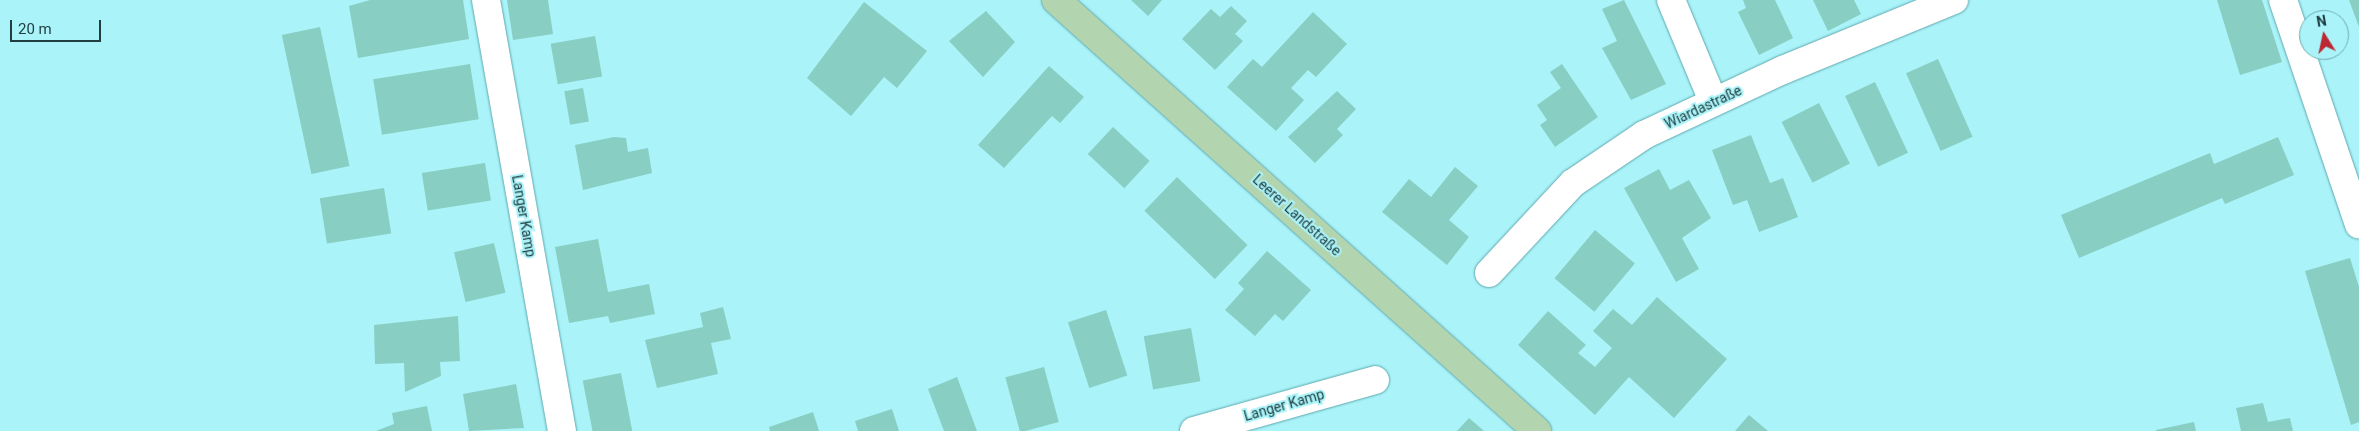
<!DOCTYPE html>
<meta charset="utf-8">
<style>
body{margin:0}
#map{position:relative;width:2359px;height:431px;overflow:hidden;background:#aaf3f9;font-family:Roboto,sans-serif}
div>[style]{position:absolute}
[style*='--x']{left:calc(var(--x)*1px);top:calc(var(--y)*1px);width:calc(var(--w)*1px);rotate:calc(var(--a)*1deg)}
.building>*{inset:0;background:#88cec2;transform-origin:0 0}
.roads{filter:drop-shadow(0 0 1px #60a8ae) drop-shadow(0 0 1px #60a8ae)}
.minor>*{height:28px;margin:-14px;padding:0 14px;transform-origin:14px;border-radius:14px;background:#fff}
.primary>*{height:28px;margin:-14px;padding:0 14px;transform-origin:14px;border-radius:14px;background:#b2d5af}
span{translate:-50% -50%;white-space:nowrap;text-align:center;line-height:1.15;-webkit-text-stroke:4px #aaf3f9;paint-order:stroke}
.street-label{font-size:14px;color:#213f41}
.north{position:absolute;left:2299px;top:10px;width:50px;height:50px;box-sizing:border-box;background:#aaf3f9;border:1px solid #73abaf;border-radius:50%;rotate:350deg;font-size:14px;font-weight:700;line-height:20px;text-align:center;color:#213f41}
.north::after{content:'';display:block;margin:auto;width:18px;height:22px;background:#ba2934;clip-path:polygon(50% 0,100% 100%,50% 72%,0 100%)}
.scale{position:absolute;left:10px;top:20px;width:91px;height:22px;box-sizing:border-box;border:2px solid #213f41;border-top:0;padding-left:6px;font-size:15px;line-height:18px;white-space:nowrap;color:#213f41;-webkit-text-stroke:4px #aaf3f9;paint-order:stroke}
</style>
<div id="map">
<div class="building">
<div style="clip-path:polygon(370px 0,463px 0,469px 39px,358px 58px,349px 6px)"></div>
<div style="clip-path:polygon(507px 0,548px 0,553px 34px,513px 40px)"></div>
<div style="clip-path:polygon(1131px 0,1162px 0,1148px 16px)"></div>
<div style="clip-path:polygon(1624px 0,1666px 84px,1631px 100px,1602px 48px,1617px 41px,1602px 9px)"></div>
<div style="clip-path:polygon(1743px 0,1775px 0,1793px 38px,1759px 55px,1738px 12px,1746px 8px)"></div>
<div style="clip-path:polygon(1813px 0,1854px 0,1861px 14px,1828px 31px)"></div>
<div style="clip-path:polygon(2217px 0,2262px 0,2282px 62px,2240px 75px)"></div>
<div style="clip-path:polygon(2349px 0,2359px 0,2359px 27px)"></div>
<div style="clip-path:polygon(864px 2px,927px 51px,897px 88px,884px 77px,851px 116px,807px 78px)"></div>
<div style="clip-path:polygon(1231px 6px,1247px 21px,1235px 34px,1243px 41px,1215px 70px,1182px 39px,1211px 9px,1220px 17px)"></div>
<div style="clip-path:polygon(986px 11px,1015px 42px,983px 77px,949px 41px)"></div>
<div style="clip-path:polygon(1313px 12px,1347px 44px,1316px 77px,1308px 70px,1291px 88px,1304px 100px,1276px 131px,1227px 87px,1253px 59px,1262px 67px)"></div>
<div style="left:320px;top:27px;width:142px;height:39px;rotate:78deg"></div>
<div style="left:595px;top:36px;width:41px;height:45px;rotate:80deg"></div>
<div style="left:1938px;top:59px;width:85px;height:35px;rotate:66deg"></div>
<div style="left:470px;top:64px;width:56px;height:98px;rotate:81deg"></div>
<div style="clip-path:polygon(1562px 64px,1598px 117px,1555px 147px,1540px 125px,1547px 120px,1537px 105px,1561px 88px,1550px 72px)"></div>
<div style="clip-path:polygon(1049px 66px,1084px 97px,1060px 123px,1052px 116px,1004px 168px,978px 145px)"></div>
<div style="left:1875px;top:82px;width:78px;height:33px;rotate:65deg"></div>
<div style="left:583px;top:88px;width:34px;height:19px;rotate:80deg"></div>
<div style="clip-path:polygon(1337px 91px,1356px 109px,1337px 129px,1343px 135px,1315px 163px,1288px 137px)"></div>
<div style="left:1819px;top:103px;width:68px;height:42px;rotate:63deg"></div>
<div style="left:1113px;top:127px;width:50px;height:37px;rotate:43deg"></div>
<div style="clip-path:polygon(1751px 135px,1770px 183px,1783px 178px,1798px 217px,1759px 232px,1747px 200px,1733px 205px,1712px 150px)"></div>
<div style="clip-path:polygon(614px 137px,626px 138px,628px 152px,648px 148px,652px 173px,583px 190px,575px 145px)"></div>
<div style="clip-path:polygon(2278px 137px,2294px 175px,2225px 204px,2222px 198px,2079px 258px,2061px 215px,2210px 153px,2214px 164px)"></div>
<div style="left:485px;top:163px;width:38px;height:64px;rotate:81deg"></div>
<div style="clip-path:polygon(1455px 167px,1478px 186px,1449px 220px,1469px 237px,1447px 265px,1382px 212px,1409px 179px,1431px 197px)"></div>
<div style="clip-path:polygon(1659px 169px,1670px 190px,1689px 180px,1711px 218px,1682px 238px,1699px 269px,1676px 282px,1624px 188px)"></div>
<div style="left:1177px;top:177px;width:98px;height:47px;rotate:44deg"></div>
<div style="left:384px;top:188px;width:46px;height:65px;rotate:81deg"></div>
<div style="left:1595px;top:230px;width:52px;height:63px;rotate:40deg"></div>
<div style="clip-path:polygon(598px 239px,608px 292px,649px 284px,655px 314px,610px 323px,608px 316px,569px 323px,555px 247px)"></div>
<div style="left:494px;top:243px;width:51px;height:41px;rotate:77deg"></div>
<div style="clip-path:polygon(1267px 251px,1311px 290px,1283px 321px,1275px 314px,1255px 336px,1225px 310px,1244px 289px,1238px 283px)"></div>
<div style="clip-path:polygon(2350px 258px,2359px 287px,2359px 422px,2351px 425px,2305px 271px)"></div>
<div style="clip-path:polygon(1657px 297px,1727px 359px,1674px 418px,1629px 377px,1595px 415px,1518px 345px,1548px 311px,1586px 345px,1578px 353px,1595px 367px,1612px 348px,1593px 331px,1613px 309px,1632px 325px)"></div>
<div style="clip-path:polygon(723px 307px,731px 339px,711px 343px,718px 374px,657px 388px,645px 340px,703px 327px,700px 313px)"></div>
<div style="left:1106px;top:310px;width:69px;height:40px;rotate:72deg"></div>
<div style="clip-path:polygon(458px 316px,460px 361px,440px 362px,441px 376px,405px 392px,404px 363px,375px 364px,374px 325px)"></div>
<div style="left:1191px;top:328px;width:54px;height:48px;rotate:80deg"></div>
<div style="left:1044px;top:367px;width:57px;height:40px;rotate:75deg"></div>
<div style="left:621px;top:373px;width:59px;height:39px;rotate:79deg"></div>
<div style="clip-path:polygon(957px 377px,977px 431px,944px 431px,928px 389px)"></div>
<div style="clip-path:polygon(516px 384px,524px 428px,469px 431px,463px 394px)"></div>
<div style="clip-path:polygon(2263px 403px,2268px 422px,2290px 418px,2293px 431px,2241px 431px,2236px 408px)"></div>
<div style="clip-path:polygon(427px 406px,432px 431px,376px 431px,394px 424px,392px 413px)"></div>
<div style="clip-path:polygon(892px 409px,899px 431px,858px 431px,855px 421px)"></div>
<div style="clip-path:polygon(813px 412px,819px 431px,770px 431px,769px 427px)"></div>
<div style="clip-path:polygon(1749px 415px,1768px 431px,1735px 431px)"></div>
<div style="clip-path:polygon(1469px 418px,1484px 431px,1457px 431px)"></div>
<div style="clip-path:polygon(2194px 422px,2196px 431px,2156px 431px,2156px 430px)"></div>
</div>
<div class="roads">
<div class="minor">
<div style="--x:486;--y:0;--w:438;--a:80"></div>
<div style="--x:1671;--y:0;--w:109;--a:67.4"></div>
<div style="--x:2283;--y:0;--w:237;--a:71.3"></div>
<div style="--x:1489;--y:273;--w:123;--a:-47"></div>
<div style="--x:1573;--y:183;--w:86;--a:-34.1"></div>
<div style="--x:1644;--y:135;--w:153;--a:-25.1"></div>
<div style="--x:1783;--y:70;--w:185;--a:-22.3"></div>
<div style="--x:1194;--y:431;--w:188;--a:-15.7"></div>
</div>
<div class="primary">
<div style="--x:1056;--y:0;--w:646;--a:41.86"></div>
</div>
</div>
<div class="street-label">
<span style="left:1703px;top:107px;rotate:-25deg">Wiardastraße</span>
<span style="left:1297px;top:215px;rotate:42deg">Leerer Landstraße</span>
<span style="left:524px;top:216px;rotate:80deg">Langer Kamp</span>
<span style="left:1284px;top:405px;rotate:-16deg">Langer Kamp</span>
</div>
<div class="north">N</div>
<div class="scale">20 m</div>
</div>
